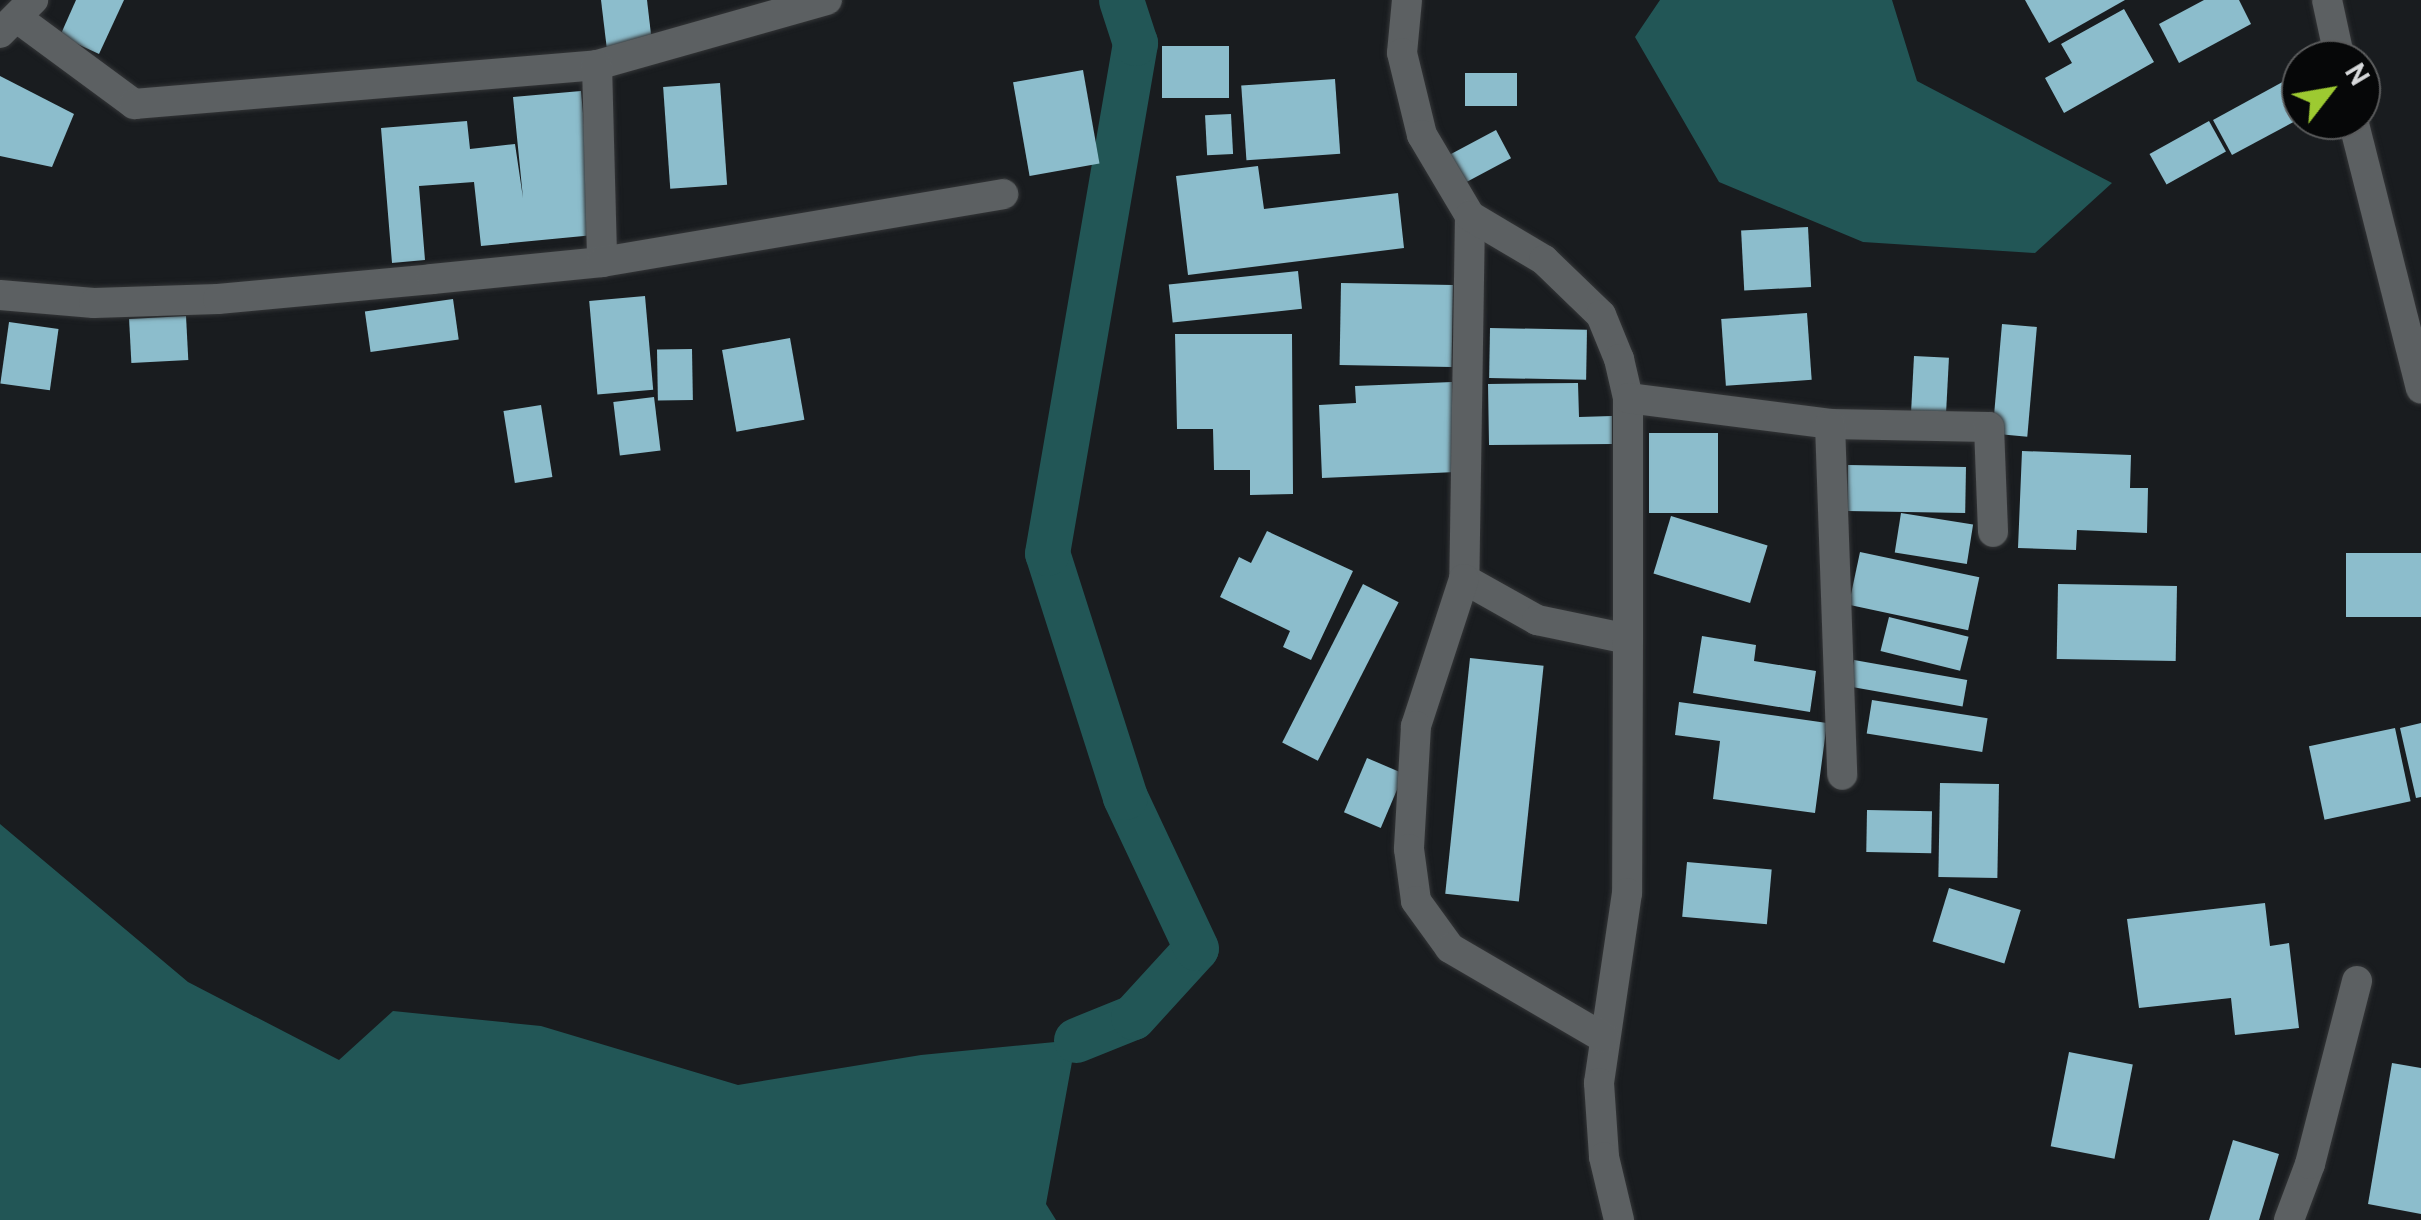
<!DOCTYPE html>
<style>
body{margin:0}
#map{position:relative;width:2421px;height:1220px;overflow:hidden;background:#191c1f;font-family:Overpass,sans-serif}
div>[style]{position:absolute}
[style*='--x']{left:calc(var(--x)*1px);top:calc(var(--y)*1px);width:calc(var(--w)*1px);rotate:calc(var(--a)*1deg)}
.water>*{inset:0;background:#225656}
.canal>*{height:45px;margin:-22.5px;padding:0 22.5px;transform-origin:22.5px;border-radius:22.5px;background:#225656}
.building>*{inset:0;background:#8cbdcc;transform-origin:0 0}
.roads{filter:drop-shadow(0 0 2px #333537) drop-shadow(0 0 2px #333537)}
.minor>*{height:30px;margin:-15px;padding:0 15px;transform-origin:15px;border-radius:15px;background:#5c6062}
span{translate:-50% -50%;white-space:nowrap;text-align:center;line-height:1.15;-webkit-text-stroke:10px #060708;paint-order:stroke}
.north{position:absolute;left:2281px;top:40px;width:100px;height:100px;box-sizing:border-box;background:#060708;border:2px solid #5a5b5c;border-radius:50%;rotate:59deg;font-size:28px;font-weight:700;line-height:40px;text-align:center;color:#d7d9db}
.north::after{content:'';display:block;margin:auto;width:35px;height:45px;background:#9dca31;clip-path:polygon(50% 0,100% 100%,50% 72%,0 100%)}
</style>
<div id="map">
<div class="water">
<div style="clip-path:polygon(1660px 0,1892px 0,1917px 81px,2112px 183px,2035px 253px,1863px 242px,1719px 182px,1635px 37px)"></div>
<div style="clip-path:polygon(0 824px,188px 982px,339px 1060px,393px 1011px,541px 1026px,738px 1085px,921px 1055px,1076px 1040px,1046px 1204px,1056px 1220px,0 1220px)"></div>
</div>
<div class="canal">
<div style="--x:1076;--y:1040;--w:61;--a:-22"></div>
<div style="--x:1133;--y:1017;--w:93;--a:-47.6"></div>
<div style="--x:1196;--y:948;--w:167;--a:-115.2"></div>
<div style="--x:1125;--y:797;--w:256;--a:-107.7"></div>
<div style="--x:1047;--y:553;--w:518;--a:-80.21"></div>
<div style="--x:1135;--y:43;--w:45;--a:-108"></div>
</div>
<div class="building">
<div style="clip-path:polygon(76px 0,124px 0,99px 54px,60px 36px)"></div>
<div style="clip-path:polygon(601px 0,647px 0,652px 43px,607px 50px)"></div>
<div style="clip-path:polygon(2025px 0,2125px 0,2049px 43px)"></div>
<div style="clip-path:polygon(2204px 0,2239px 0,2251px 24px,2179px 63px,2159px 24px)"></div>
<div style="clip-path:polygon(2124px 9px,2154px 62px,2064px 113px,2045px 78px,2072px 63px,2061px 44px)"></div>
<div style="left:1162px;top:46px;width:67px;height:52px"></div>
<div style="left:1083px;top:70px;width:95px;height:71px;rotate:80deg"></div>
<div style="clip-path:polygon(2301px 72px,2301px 118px,2232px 155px,2213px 120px)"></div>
<div style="left:1517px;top:73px;width:33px;height:52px;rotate:90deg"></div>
<div style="clip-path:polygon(0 76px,74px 114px,52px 167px,0 156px)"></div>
<div style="left:1335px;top:79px;width:75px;height:94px;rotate:86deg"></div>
<div style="left:720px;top:83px;width:102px;height:57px;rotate:86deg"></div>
<div style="clip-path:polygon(581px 91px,594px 235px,481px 246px,474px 182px,419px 186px,425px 260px,392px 263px,381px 128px,467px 121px,470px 149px,515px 144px,523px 198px,513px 97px)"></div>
<div style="left:1231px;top:114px;width:40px;height:26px;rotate:87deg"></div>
<div style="left:2209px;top:121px;width:35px;height:68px;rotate:61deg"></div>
<div style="left:1496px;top:130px;width:32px;height:52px;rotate:62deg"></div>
<div style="clip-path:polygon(1258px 166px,1264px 209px,1398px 193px,1404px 248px,1188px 275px,1176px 176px)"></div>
<div style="left:1808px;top:227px;width:60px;height:67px;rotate:87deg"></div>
<div style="left:1298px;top:271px;width:38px;height:130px;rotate:84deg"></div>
<div style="left:1341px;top:283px;width:112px;height:82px;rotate:1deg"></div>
<div style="left:645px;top:296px;width:94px;height:56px;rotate:85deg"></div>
<div style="left:453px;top:299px;width:41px;height:89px;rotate:82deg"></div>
<div style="left:1807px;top:313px;width:67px;height:86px;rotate:86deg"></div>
<div style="left:186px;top:316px;width:44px;height:57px;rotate:87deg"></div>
<div style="left:9px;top:322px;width:50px;height:62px;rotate:8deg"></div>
<div style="left:2002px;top:324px;width:35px;height:110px;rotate:5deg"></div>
<div style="left:1490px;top:328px;width:97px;height:50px;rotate:1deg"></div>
<div style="clip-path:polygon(1175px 334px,1292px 334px,1293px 494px,1250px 495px,1250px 470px,1214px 470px,1213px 429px,1177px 429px)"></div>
<div style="left:790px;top:338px;width:83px;height:69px;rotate:80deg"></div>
<div style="left:692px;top:349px;width:51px;height:35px;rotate:89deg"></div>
<div style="left:1914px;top:356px;width:35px;height:60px;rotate:3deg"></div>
<div style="clip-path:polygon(1452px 382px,1456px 472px,1322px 478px,1319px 405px,1356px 403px,1355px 386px)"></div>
<div style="clip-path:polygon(1578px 383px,1579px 417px,1612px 416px,1612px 444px,1489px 445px,1488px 384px)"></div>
<div style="left:654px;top:397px;width:54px;height:41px;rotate:83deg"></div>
<div style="left:541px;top:405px;width:73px;height:38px;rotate:81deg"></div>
<div style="left:1649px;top:433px;width:69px;height:80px"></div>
<div style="clip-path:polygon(2022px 451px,2131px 455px,2130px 488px,2148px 488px,2147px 533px,2077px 530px,2076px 550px,2018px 548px)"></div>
<div style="left:1848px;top:465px;width:118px;height:46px;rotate:1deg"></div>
<div style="left:1901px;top:513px;width:73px;height:40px;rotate:9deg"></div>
<div style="left:1671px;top:516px;width:101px;height:60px;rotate:17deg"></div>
<div style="clip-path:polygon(1267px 531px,1353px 571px,1311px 660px,1283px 647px,1290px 631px,1220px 597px,1239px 557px,1251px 563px)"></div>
<div style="left:1860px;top:552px;width:122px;height:54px;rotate:12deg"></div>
<div style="left:2421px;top:553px;width:64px;height:75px;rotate:90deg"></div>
<div style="left:1363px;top:584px;width:40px;height:178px;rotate:27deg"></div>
<div style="left:2058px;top:584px;width:119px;height:75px;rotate:1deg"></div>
<div style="left:1889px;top:617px;width:82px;height:35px;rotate:14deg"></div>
<div style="clip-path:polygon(1702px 636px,1756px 645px,1754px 661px,1816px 671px,1810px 712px,1693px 693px)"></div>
<div style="left:1470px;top:658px;width:74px;height:237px;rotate:6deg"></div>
<div style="left:1854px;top:660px;width:115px;height:27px;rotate:10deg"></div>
<div style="left:1872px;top:700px;width:117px;height:34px;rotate:9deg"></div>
<div style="clip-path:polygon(1679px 702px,1827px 723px,1815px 813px,1713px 799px,1720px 741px,1675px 735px)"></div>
<div style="clip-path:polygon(2421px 723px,2421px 797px,2416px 798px,2400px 728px)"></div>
<div style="left:2395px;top:728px;width:75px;height:88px;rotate:78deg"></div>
<div style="left:1367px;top:758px;width:40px;height:59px;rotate:23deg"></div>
<div style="left:1940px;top:783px;width:59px;height:94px;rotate:1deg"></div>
<div style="left:1867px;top:810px;width:65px;height:42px;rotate:1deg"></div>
<div style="left:1687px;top:862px;width:85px;height:55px;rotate:5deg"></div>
<div style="left:1949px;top:888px;width:75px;height:56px;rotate:17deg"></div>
<div style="clip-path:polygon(2265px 903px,2270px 946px,2289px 943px,2299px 1028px,2235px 1035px,2231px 998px,2139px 1008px,2127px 919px)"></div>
<div style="left:2069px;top:1052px;width:65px;height:96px;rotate:11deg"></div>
<div style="clip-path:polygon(2392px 1063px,2421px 1068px,2421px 1214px,2368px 1204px)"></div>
<div style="clip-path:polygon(2233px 1140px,2279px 1154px,2259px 1220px,2209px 1220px)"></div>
</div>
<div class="roads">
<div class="minor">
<div style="--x:1407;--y:0;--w:53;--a:95.4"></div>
<div style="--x:1402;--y:53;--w:84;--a:76.3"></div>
<div style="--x:1422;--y:135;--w:94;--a:59.3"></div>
<div style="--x:1470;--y:216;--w:363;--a:90.9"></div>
<div style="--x:1464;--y:579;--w:84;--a:29.3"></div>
<div style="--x:1537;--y:620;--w:93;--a:11.8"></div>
<div style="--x:1628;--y:639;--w:254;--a:90.2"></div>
<div style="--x:1627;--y:893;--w:192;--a:98.4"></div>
<div style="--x:1599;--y:1083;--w:74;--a:86.1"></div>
<div style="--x:1604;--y:1157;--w:65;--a:76.6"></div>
<div style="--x:2327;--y:0;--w:61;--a:77.8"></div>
<div style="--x:20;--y:20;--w:142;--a:36.4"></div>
<div style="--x:134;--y:104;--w:465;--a:-4.8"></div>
<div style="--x:597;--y:65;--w:239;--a:-15.8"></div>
<div style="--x:0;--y:33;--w:47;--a:-45"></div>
<div style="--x:597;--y:65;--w:197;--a:88.5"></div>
<div style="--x:2353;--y:120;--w:277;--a:75.8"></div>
<div style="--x:1470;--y:216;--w:86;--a:30.7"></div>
<div style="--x:1544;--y:260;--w:79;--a:44"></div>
<div style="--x:1601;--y:315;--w:48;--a:67.8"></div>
<div style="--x:1619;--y:359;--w:40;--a:77"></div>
<div style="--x:1628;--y:398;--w:241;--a:90"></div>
<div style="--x:0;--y:295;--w:94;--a:4.9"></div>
<div style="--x:94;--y:303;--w:124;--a:-1.8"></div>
<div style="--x:218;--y:299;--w:215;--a:-5.3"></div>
<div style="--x:432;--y:279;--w:171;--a:-5.7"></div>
<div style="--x:602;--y:262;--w:407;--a:-9.6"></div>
<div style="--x:1628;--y:398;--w:204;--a:7.3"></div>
<div style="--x:1830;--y:424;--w:159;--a:1.1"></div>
<div style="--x:1989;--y:427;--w:105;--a:87.8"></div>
<div style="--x:1830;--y:424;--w:351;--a:88"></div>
<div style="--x:1464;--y:579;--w:155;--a:108.1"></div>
<div style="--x:1416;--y:726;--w:123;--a:93.3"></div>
<div style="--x:1409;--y:849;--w:52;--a:82.3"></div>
<div style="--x:1416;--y:901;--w:58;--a:54.1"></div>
<div style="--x:1450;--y:948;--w:178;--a:30.3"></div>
<div style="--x:2289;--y:1220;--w:60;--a:-69.4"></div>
<div style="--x:2310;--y:1164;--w:189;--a:-75.6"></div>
</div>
</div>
<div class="north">N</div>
</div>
